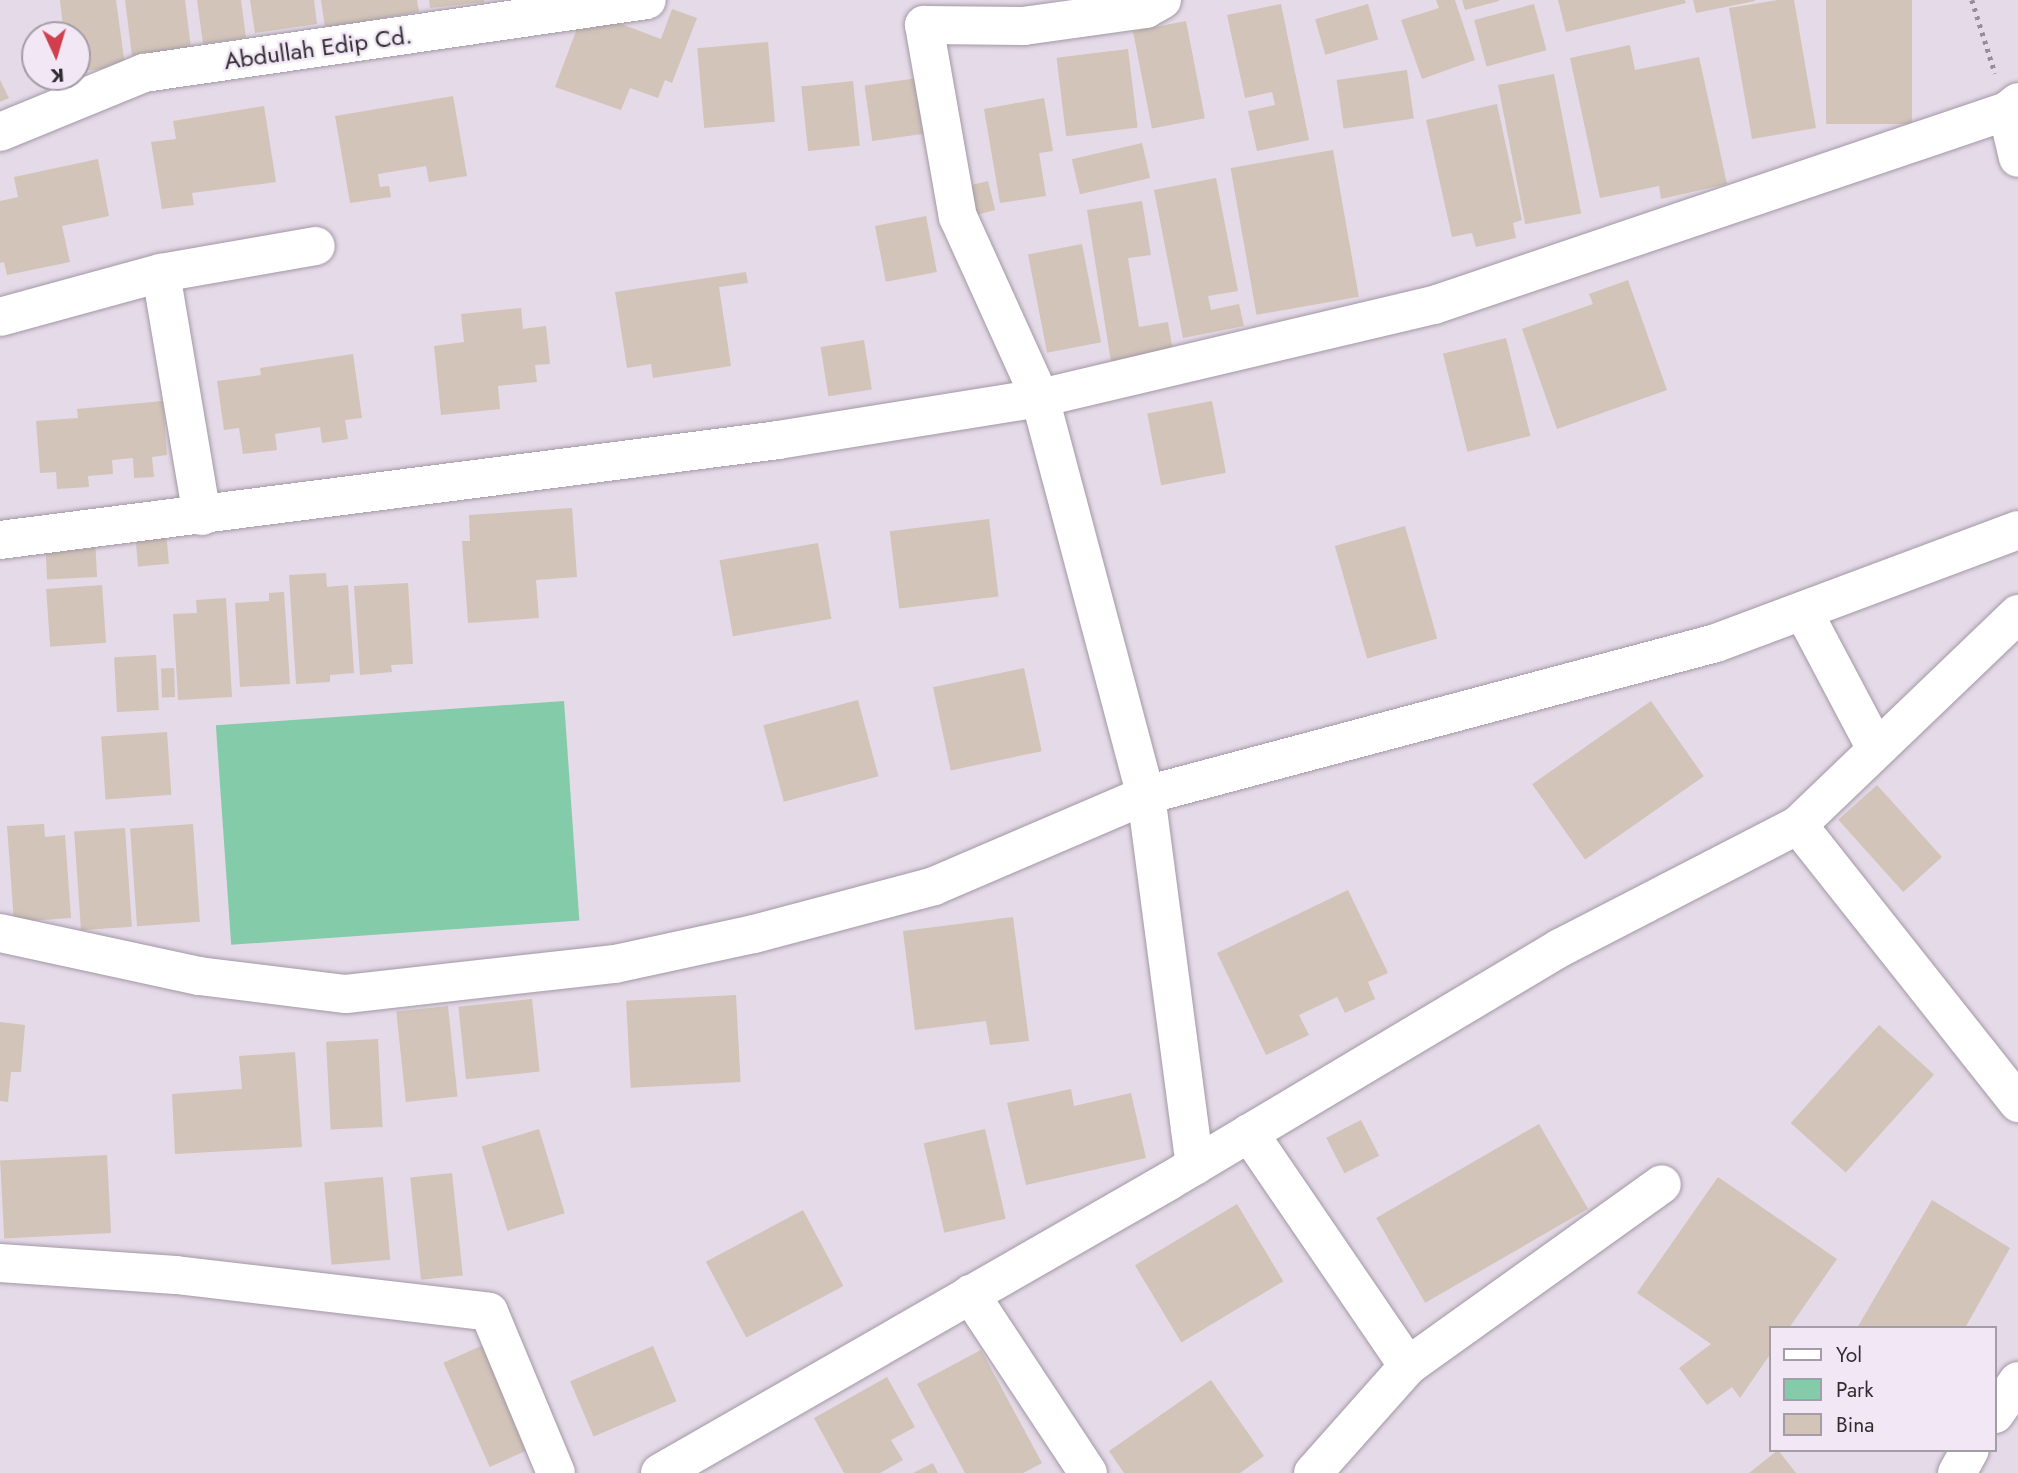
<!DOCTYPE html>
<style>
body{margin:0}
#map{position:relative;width:2018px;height:1473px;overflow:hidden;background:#e5dae8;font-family:Jost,sans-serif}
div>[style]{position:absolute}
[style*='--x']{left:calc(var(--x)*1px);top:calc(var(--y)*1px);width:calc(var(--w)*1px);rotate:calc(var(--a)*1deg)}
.green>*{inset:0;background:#84cbaa;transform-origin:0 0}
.building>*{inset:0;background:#d2c4b8;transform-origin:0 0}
.path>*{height:4.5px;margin-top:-2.25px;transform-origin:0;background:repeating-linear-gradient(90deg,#958d97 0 3.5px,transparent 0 8.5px)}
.roads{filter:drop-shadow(0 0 2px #a398a5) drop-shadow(0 0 2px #a398a5)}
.minor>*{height:38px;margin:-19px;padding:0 19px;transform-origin:19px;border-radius:19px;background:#fff}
span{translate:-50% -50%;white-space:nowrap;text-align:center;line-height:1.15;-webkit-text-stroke:5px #f2e7f5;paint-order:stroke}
.street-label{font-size:24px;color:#302c31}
.legend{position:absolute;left:1769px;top:1326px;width:228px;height:126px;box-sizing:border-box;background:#f2e7f5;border:2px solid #a49ca7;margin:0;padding:9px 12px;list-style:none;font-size:21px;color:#302c31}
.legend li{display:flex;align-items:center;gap:14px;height:35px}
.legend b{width:35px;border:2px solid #a49ca7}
.north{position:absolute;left:21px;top:21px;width:70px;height:70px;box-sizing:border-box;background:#f2e7f5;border:2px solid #a49ca7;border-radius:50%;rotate:176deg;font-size:19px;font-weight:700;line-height:28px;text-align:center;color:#302c31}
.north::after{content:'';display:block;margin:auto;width:24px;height:32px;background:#cf3f4d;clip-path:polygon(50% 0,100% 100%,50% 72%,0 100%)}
</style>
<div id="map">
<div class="green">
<div style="left:564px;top:701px;width:220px;height:349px;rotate:86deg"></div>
</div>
<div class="building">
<div style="clip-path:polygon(60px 0,116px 0,125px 66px,77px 72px,77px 35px,64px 35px)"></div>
<div style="clip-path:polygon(125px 0,185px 0,191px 48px,132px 56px)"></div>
<div style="clip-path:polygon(197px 0,241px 0,246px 38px,203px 44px)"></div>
<div style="clip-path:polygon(250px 0,314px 0,317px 24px,255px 33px)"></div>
<div style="clip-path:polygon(321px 0,417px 0,419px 12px,325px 28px)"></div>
<div style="clip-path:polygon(429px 0,484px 0,484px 2px,430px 8px)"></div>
<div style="clip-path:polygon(1436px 0,1455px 0,1475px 60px,1422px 79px,1401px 20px,1439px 8px)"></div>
<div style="clip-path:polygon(1462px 0,1499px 0,1499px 1px,1465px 10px)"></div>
<div style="clip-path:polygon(1558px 0,1685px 0,1686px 3px,1566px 32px)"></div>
<div style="clip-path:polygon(1693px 0,1755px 0,1755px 1px,1696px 13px)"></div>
<div style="clip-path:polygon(1778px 0,1794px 0,1816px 128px,1752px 139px,1729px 8px)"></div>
<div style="left:1826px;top:0;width:86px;height:124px"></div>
<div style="clip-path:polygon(1281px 4px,1309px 140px,1257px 151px,1248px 111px,1275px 105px,1272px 92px,1245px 98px,1227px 15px)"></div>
<div style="left:1368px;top:4px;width:37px;height:55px;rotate:74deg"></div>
<div style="left:1534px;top:4px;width:48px;height:62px;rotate:75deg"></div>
<div style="clip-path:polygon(672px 9px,697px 18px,672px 83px,665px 80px,658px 98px,630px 88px,621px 110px,555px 87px,584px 10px,661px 39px)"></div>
<div style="left:1186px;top:21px;width:99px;height:54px;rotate:79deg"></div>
<div style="left:768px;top:42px;width:80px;height:71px;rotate:85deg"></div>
<div style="clip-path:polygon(1630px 45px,1635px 70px,1699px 57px,1727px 184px,1661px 199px,1659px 186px,1600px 198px,1570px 58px)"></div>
<div style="left:1128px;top:49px;width:79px;height:72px;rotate:83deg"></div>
<div style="left:1407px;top:70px;width:49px;height:71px;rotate:82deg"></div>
<div style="left:1554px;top:74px;width:142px;height:57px;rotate:79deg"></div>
<div style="left:918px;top:78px;width:56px;height:54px;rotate:82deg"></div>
<div style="clip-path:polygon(0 80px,9px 98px,0 102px)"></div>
<div style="left:853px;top:81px;width:65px;height:52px;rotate:84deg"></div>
<div style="clip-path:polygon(453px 96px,467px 176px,429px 182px,426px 166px,378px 174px,380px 187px,389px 186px,391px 197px,350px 203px,335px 116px)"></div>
<div style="clip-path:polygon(1044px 98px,1053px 151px,1039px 153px,1046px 196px,1000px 203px,984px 109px)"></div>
<div style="clip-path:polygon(1497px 104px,1522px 220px,1513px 223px,1516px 238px,1476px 247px,1472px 233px,1452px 237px,1426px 120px)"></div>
<div style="clip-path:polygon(264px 106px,276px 182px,192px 193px,194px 205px,162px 209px,151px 142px,176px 139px,173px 121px)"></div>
<div style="left:1142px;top:143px;width:36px;height:72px;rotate:77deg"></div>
<div style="left:1333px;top:150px;width:149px;height:104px;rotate:80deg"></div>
<div style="clip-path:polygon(98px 159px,109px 216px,62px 226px,70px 262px,7px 275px,4px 262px,0 263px,0 201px,18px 197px,14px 177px)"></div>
<div style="clip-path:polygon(1216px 178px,1238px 291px,1208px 296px,1211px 310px,1239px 304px,1244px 326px,1183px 338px,1154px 190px)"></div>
<div style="left:988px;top:181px;width:30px;height:21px;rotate:76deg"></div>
<div style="clip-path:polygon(1142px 201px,1151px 255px,1128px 258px,1139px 327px,1168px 322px,1173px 352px,1111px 362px,1087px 210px)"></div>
<div style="left:926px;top:216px;width:57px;height:52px;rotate:79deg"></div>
<div style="left:1082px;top:244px;width:100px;height:55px;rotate:79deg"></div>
<div style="clip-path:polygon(746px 272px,748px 283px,719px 287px,731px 366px,653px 378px,651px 364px,627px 368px,615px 292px)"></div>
<div style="clip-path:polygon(1628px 280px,1667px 390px,1557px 429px,1522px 329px,1593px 304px,1589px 294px)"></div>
<div style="clip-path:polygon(521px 308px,523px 329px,546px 326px,550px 364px,535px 365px,537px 382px,498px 386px,500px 409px,441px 415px,434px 346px,464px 342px,461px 314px)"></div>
<div style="left:1506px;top:338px;width:101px;height:65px;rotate:76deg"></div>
<div style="left:864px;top:340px;width:50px;height:44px;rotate:81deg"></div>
<div style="clip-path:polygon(353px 354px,362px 418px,345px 420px,348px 439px,322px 443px,320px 427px,275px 434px,277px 450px,243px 454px,239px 428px,224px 430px,217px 381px,261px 375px,260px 368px)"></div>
<div style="clip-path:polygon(163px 401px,167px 455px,152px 457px,154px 477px,134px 478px,133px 458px,112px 460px,113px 474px,88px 476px,89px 487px,57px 489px,56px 472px,40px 473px,36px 421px,78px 418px,77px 409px)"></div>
<div style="left:1212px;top:401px;width:73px;height:66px;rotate:79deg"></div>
<div style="clip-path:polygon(572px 508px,577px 577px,536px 580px,539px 618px,468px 623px,462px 541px,470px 541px,469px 515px)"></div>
<div style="left:989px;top:519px;width:78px;height:100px;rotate:83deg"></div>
<div style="left:1405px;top:526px;width:117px;height:73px;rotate:74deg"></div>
<div style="left:166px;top:531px;width:33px;height:31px;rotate:85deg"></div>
<div style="left:95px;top:538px;width:39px;height:50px;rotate:87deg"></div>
<div style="left:818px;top:543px;width:77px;height:100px;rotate:80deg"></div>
<div style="clip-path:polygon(326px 573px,327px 587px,348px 585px,354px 673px,330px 675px,330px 682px,296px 684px,289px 575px)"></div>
<div style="clip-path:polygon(408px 583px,413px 664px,391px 665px,392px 672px,360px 675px,354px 586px)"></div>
<div style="left:102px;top:585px;width:58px;height:56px;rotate:86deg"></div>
<div style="clip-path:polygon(284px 592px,290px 684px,240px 687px,235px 603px,269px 601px,269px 593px)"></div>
<div style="clip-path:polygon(226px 598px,232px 697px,178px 700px,173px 614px,197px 613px,196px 600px)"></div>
<div style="left:156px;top:655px;width:55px;height:42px;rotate:87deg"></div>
<div style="left:174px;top:668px;width:29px;height:13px;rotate:88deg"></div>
<div style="left:1024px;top:668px;width:85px;height:93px;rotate:78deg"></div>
<div style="left:858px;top:700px;width:79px;height:98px;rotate:75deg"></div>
<div style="left:1651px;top:701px;width:92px;height:145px;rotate:55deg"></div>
<div style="left:167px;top:732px;width:63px;height:66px;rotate:86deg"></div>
<div style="left:1877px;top:785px;width:97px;height:52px;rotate:48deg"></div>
<div style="clip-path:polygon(44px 824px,45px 837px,65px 835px,71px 918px,14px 922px,7px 826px)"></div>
<div style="left:193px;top:824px;width:98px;height:63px;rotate:86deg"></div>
<div style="left:125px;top:828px;width:99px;height:51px;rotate:86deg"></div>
<div style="clip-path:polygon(1348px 890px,1388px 973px,1368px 982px,1375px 999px,1345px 1013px,1337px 997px,1299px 1015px,1309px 1035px,1266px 1055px,1217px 953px)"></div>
<div style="clip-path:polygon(1013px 917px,1029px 1041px,990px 1045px,986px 1021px,915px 1030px,903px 931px)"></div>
<div style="left:736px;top:995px;width:87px;height:110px;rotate:87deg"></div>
<div style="left:532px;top:999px;width:73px;height:74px;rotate:84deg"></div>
<div style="left:448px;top:1006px;width:91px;height:52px;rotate:84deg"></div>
<div style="clip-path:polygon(0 1022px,25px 1025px,21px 1072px,11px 1072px,8px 1102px,0 1101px)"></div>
<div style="left:1879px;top:1025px;width:74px;height:132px;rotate:42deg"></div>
<div style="left:378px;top:1039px;width:88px;height:52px;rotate:87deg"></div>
<div style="clip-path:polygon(295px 1052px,302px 1147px,175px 1154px,172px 1094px,242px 1089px,239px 1056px)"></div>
<div style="clip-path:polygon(1071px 1089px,1074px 1106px,1131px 1093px,1146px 1158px,1026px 1185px,1007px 1103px)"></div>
<div style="left:1361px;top:1120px;width:40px;height:39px;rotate:63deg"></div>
<div style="left:1539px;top:1124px;width:98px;height:188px;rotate:60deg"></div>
<div style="left:539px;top:1129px;width:88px;height:60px;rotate:73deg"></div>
<div style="left:985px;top:1129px;width:92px;height:63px;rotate:77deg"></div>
<div style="left:107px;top:1155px;width:78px;height:107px;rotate:87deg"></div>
<div style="left:452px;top:1173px;width:103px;height:42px;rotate:84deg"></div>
<div style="left:383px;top:1177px;width:83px;height:59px;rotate:85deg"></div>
<div style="clip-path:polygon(1718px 1177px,1837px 1259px,1789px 1328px,1771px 1328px,1771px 1353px,1740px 1398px,1732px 1387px,1707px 1405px,1679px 1368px,1711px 1344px,1637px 1293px)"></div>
<div style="clip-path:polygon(1932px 1200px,2010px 1248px,1965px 1328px,1857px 1328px)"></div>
<div style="left:1237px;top:1204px;width:90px;height:119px;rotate:59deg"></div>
<div style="left:803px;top:1210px;width:86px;height:110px;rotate:62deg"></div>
<div style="left:490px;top:1342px;width:114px;height:51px;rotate:66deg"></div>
<div style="left:653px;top:1346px;width:60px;height:90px;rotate:67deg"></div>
<div style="clip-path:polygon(981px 1350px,1042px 1463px,1023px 1473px,965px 1473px,917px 1384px)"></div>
<div style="clip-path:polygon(887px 1377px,915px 1427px,891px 1440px,903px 1460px,880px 1473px,844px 1473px,814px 1418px)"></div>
<div style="clip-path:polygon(1211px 1380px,1264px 1456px,1240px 1473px,1124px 1473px,1109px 1451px)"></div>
<div style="clip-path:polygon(1778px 1450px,1796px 1473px,1749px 1473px)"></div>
<div style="clip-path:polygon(933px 1463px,938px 1473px,913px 1473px)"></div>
</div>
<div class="path">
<div style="--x:1972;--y:0;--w:77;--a:72.5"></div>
</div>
<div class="roads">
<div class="minor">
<div style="--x:1162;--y:0;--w:18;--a:151"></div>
<div style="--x:1146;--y:9;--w:123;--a:172.1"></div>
<div style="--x:1024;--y:26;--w:100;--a:-179.4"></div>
<div style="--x:924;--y:25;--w:195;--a:80"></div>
<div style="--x:958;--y:217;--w:199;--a:65.6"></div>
<div style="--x:1040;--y:398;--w:411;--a:75.1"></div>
<div style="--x:1146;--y:795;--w:374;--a:82.5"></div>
<div style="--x:2007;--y:111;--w:48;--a:76.8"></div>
<div style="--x:0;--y:132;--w:156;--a:-22.3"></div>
<div style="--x:144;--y:73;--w:508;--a:-8.26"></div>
<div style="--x:0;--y:317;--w:167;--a:-15.3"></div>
<div style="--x:202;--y:516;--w:246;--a:-99.6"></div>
<div style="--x:161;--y:273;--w:157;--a:-9.9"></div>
<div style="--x:0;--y:540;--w:784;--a:-7.32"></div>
<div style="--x:778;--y:440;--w:265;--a:-9.1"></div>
<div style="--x:1040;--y:398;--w:405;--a:-13.3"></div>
<div style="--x:1434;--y:305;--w:605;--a:-18.7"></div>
<div style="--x:2007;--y:111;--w:14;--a:-39"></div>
<div style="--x:1803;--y:611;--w:156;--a:62.1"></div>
<div style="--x:1798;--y:825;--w:355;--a:51.6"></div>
<div style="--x:0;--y:933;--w:204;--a:12.2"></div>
<div style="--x:199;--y:976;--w:148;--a:7"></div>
<div style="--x:346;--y:994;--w:271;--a:-6.4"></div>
<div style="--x:615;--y:964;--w:142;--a:-12.2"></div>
<div style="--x:754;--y:934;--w:186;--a:-14.9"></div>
<div style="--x:934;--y:886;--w:231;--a:-23.2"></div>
<div style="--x:1146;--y:795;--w:590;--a:-14.93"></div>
<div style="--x:1716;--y:643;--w:322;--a:-20.5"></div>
<div style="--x:1249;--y:1133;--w:282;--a:55.7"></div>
<div style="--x:0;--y:1263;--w:176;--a:3.9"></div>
<div style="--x:176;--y:1275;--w:315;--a:6.7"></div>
<div style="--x:489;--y:1312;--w:174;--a:67.4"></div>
<div style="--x:970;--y:1294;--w:214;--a:56.6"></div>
<div style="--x:1995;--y:1414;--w:40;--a:-55.1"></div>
<div style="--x:660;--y:1473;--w:587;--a:-29.84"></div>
<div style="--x:1169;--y:1181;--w:455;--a:-30.8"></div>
<div style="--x:1560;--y:948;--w:268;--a:-27.3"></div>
<div style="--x:1798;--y:825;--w:305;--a:-43.8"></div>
<div style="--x:1313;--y:1473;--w:143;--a:-48.4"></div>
<div style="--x:1408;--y:1366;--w:312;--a:-35.6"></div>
<div style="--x:1957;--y:1473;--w:26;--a:-61"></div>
</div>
</div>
<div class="street-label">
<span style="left:318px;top:48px;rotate:-8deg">Abdullah Edip Cd.</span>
</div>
<ul class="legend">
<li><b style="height:9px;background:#fff"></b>Yol</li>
<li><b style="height:19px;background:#84cbaa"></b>Park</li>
<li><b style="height:19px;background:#d2c4b8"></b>Bina</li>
</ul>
<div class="north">K</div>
</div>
